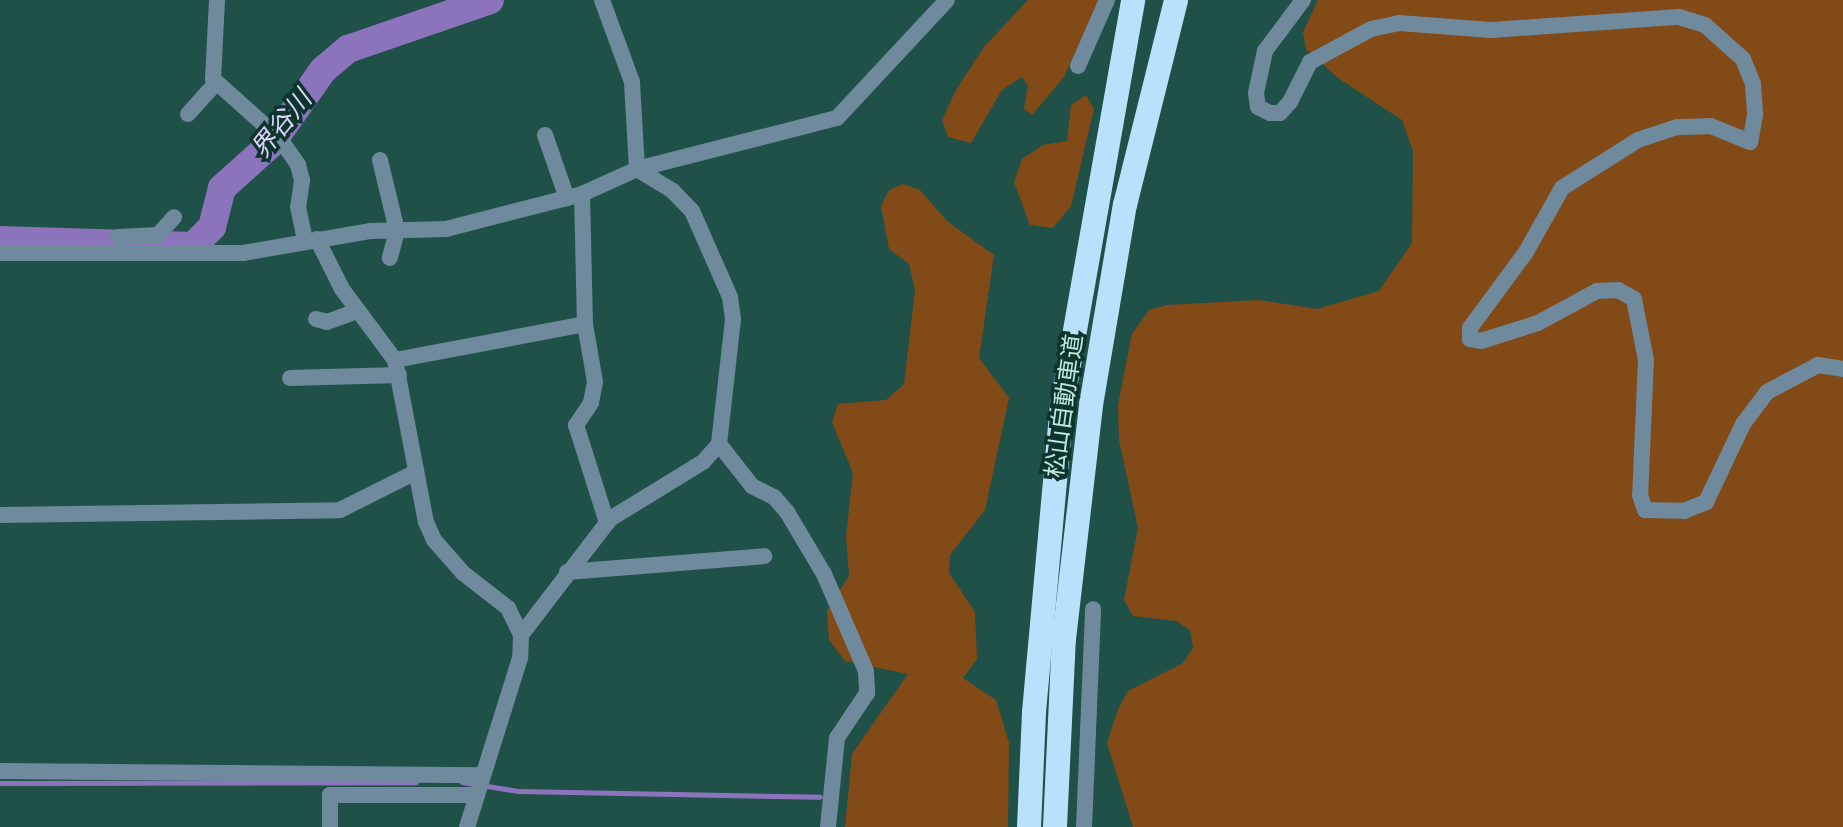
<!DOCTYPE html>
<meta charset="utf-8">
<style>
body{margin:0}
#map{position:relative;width:1843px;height:827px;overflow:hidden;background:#205148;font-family:"Titillium Web","Noto Sans JP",sans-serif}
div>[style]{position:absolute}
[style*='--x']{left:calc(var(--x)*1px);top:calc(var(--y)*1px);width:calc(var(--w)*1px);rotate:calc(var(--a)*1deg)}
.green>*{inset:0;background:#824a16}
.stream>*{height:5px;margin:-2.5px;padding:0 2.5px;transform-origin:2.5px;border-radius:2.5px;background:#8c74bd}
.river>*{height:28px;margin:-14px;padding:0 14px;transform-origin:14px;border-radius:14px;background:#8c74bd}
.minor>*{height:16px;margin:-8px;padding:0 8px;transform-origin:8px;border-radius:8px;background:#6f8a9d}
.motorway>*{height:24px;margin:-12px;padding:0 12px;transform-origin:12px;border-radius:12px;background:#b9e1fc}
span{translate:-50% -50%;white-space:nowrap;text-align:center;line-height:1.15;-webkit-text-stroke:7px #0d352e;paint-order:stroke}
.street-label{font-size:24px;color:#bfe9df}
.water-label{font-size:26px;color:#ded3fb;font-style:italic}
</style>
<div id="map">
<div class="green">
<div style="clip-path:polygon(1028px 0,1099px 0,1064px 77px,1032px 115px,1024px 109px,1028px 86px,1022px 77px,1002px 90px,971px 143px,948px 137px,942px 120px,956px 90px,984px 47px)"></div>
<div style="clip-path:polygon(1318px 0,1843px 0,1843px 827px,1133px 827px,1107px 743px,1118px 709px,1128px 691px,1183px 663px,1193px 648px,1190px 630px,1176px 621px,1133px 616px,1124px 600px,1138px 528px,1119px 440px,1118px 405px,1132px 334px,1149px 310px,1167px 305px,1259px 300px,1317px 309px,1379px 291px,1412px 243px,1413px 151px,1402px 120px,1338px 78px,1306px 49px,1303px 32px)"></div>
<div style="clip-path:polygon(1086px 95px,1094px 109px,1071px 206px,1053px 228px,1030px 225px,1014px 182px,1022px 159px,1043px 145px,1067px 141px,1071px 105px)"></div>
<div style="clip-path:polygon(903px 184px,920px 190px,947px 221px,994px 255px,979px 358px,1009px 398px,985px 510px,950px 555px,949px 573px,975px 612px,977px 659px,963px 678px,996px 700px,1009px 743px,1008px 827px,845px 827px,852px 754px,908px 674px,845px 661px,829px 640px,827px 611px,849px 576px,846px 536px,853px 473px,832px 422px,838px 404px,886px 400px,904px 384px,915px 290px,909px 264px,889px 249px,881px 206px,889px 190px)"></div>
</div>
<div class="stream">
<div style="--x:462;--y:782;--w:57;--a:9.1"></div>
<div style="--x:518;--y:791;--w:302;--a:1.1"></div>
<div style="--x:0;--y:783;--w:416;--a:-0.1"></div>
</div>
<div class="river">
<div style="--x:0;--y:240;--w:193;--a:1.8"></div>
<div style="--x:193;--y:246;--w:27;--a:-45"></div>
<div style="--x:212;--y:227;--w:40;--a:-75.6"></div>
<div style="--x:222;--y:188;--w:66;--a:-41.9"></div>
<div style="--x:271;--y:144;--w:90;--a:-54.9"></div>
<div style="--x:323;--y:70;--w:33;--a:-40"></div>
<div style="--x:348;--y:49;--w:150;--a:-19"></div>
</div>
<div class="minor">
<div style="--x:217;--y:0;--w:79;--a:92.9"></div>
<div style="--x:213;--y:79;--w:90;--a:41.8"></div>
<div style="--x:280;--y:139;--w:32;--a:55"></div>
<div style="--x:298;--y:165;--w:16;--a:75"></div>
<div style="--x:302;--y:180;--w:27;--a:98"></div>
<div style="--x:298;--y:207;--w:35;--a:78"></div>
<div style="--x:1303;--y:0;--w:64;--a:126.7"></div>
<div style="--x:1265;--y:51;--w:43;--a:102.1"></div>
<div style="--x:1256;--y:93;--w:14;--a:82"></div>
<div style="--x:1258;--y:107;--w:13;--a:27"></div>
<div style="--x:1270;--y:113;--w:10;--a:0"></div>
<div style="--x:1280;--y:113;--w:15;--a:-48"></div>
<div style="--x:1290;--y:102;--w:45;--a:-63.4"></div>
<div style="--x:1310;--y:62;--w:69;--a:-28.4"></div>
<div style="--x:1371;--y:29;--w:29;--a:-12"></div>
<div style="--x:1399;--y:23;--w:92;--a:4.4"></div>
<div style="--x:1491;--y:30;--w:188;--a:-4"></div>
<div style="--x:1679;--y:17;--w:27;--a:17"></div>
<div style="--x:1705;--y:25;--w:51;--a:41.8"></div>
<div style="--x:1743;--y:59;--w:27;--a:68"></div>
<div style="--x:1753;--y:84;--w:31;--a:86"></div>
<div style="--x:1755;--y:115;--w:27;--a:100"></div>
<div style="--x:1750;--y:142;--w:42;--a:-157.7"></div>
<div style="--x:1711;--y:126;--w:34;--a:178"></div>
<div style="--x:1677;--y:127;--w:41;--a:161.6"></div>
<div style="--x:1638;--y:140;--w:90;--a:147.7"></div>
<div style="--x:1562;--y:188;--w:73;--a:119.4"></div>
<div style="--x:1526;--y:252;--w:94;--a:126.4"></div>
<div style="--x:1470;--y:328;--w:11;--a:90"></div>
<div style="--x:1470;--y:339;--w:11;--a:10"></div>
<div style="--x:1481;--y:341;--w:60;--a:-17.5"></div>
<div style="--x:1538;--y:323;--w:67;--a:-28.5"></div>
<div style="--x:1597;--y:291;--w:21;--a:-3"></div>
<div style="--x:1618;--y:290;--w:18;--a:29"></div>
<div style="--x:1634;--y:299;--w:62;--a:78.9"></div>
<div style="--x:1646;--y:360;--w:135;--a:92.5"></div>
<div style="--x:1640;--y:495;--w:16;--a:72"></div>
<div style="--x:1645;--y:510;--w:39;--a:1"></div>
<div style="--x:1684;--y:511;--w:24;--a:-22"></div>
<div style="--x:1706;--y:502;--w:86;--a:-64.6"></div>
<div style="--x:1743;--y:424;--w:40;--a:-53"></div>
<div style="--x:1767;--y:392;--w:58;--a:-27.9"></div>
<div style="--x:1818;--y:365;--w:25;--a:9"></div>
<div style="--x:1078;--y:66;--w:72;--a:-66.3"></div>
<div style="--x:188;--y:114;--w:40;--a:-48"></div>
<div style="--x:545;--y:135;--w:67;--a:70.8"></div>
<div style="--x:380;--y:160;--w:73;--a:76.5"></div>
<div style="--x:397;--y:231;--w:28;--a:105"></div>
<div style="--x:582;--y:194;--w:130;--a:88.7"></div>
<div style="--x:585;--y:324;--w:59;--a:80.2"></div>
<div style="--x:595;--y:382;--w:21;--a:101"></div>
<div style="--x:591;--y:403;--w:27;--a:124"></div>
<div style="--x:576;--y:425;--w:103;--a:72.4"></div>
<div style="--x:118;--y:237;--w:40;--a:-2.9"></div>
<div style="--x:158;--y:235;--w:24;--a:-48"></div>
<div style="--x:317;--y:239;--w:56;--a:63.4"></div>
<div style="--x:342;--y:289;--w:89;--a:53.3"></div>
<div style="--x:395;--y:360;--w:165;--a:79.2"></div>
<div style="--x:426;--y:522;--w:20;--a:66"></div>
<div style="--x:434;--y:540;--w:44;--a:48.7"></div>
<div style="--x:463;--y:573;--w:57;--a:37.9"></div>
<div style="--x:508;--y:608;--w:30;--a:64"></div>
<div style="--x:521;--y:635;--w:23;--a:92"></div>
<div style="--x:520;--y:658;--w:177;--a:107.4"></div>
<div style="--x:0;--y:253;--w:243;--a:0"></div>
<div style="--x:243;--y:253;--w:130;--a:-9.8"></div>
<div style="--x:371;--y:231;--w:75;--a:-1.5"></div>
<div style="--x:446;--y:229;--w:140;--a:-14.4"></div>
<div style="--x:582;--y:194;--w:60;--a:-24.4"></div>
<div style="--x:637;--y:169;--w:206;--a:-14.3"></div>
<div style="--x:837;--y:118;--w:161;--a:-47"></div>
<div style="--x:316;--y:319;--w:11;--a:15"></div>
<div style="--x:327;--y:322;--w:32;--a:-20"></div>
<div style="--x:395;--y:360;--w:193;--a:-10.7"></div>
<div style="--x:290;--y:378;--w:109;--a:-1.6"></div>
<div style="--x:719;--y:444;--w:53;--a:51.8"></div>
<div style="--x:752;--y:486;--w:25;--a:27"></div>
<div style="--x:774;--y:497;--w:20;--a:49"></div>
<div style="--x:787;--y:512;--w:72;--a:59.2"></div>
<div style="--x:824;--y:574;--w:106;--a:66.6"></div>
<div style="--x:866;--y:671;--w:22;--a:87"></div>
<div style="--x:867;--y:693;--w:54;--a:123.7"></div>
<div style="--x:837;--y:738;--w:89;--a:95.8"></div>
<div style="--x:0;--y:515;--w:340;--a:-0.8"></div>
<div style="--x:340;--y:510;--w:85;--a:-26.6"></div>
<div style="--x:567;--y:572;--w:198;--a:-4.6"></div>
<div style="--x:521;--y:635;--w:146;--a:-52.5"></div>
<div style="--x:610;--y:519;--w:109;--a:-31.5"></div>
<div style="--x:703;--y:462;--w:24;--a:-48"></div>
<div style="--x:719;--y:444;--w:126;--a:-83.6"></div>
<div style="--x:733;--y:319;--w:22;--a:-98"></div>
<div style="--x:730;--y:297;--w:94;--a:-113.8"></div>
<div style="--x:692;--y:211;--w:28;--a:-134"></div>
<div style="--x:673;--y:191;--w:42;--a:-148.6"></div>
<div style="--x:637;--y:169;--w:87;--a:-93.3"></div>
<div style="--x:632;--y:82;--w:87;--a:-110.1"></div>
<div style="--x:0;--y:771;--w:483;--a:0.5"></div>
<div style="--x:330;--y:827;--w:32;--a:-90"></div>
<div style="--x:330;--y:795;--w:147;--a:0"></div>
<div style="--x:1084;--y:827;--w:218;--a:-87.6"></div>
</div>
<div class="motorway">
<div style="--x:1029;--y:827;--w:115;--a:-87.5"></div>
<div style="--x:1034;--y:712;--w:309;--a:-84.8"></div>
<div style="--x:1062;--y:404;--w:410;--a:-80"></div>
<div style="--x:1055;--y:827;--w:188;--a:-87.3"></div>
<div style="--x:1064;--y:639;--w:236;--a:-83.4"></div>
<div style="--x:1091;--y:405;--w:203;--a:-80.4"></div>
<div style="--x:1125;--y:205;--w:211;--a:-76"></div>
</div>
<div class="street-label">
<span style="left:1064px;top:406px;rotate:-82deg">松山自動車道</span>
</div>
<div class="water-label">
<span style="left:281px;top:124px;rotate:-51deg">界谷川</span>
</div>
</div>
